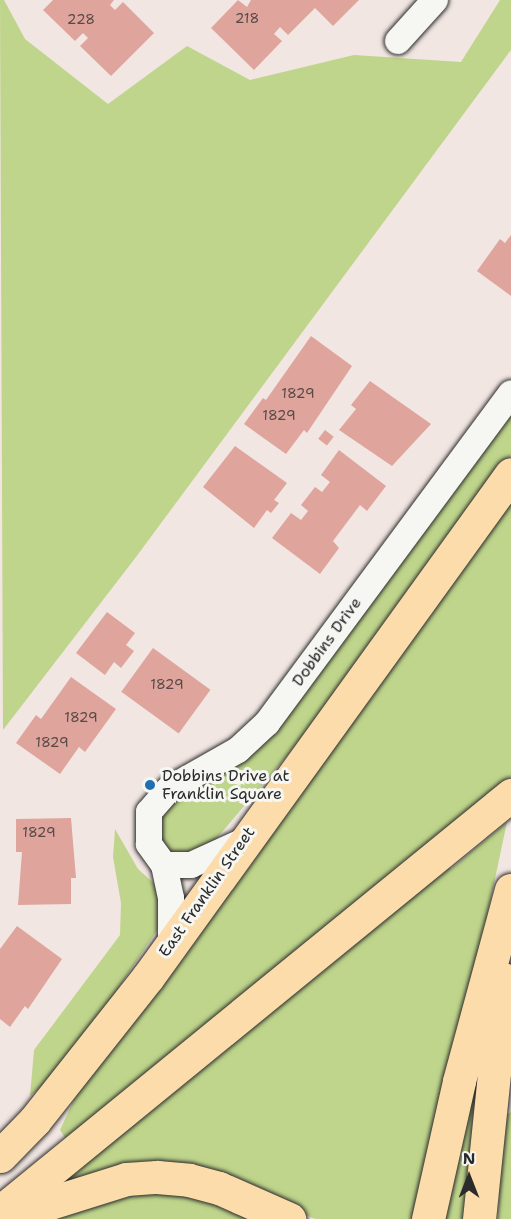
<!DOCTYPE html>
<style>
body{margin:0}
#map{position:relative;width:511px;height:1219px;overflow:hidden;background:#f1e6e1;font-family:"Shantell Sans",sans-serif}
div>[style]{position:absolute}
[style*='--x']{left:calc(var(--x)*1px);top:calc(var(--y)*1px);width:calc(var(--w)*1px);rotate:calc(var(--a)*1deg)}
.green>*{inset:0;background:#bfd58b}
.building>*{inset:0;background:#dfa59d;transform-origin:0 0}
.roads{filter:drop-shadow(0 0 2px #2b2b2b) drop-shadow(0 0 2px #2b2b2b)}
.minor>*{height:26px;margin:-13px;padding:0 13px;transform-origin:13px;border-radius:13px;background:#f6f6f2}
.major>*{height:33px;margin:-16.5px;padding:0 16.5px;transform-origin:16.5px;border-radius:16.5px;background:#fddcac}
.highway>*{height:33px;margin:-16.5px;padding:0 16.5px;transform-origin:16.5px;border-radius:16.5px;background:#fddcac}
.dots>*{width:16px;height:16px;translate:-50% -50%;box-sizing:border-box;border:3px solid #f6f6f2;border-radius:50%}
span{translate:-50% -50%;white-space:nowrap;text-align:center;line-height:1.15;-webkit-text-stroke:6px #f6f6f2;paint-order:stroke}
.number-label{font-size:14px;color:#584a48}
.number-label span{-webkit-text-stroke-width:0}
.street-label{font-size:16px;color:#2b2b2b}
.poi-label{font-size:16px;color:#2b2b2b}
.left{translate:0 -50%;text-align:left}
.north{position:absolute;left:439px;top:1147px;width:60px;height:60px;-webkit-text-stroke:4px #f6f6f2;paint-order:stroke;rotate:0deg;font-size:16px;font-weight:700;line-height:24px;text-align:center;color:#2b2b2b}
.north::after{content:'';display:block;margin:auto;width:21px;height:27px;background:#2b2b2b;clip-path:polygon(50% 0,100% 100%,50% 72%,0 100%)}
</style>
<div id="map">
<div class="green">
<div style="clip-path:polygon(0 0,4px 0,25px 39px,108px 104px,187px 46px,250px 80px,354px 55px,461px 62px,500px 0,511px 0,511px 50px,136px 557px,3px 730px)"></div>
<div style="clip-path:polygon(511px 408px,511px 455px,314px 724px,205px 852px,177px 857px,161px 846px,157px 824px,167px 804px,216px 775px)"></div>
<div style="clip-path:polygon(511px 497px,511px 776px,66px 1139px,60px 1130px,78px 1091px)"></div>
<div style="clip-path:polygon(507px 822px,423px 1219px,315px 1219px,234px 1185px,62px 1184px,61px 1179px,447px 863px,451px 869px)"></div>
<div style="clip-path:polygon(115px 829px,138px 869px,158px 887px,162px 923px,64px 1069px,30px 1096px,34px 1050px,120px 935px,121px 903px,113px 857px)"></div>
<div style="clip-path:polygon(475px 1077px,476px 1131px,467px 1219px,437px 1219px)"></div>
<div style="clip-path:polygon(511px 1112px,511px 1219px,498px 1219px,502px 1118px)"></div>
<div style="clip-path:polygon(154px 1184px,272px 1219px,29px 1219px)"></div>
</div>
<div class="building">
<div style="clip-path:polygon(53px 0,114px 0,110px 5px,115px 10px,123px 2px,154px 33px,111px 76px,80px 46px,88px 38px,83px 33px,75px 41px,43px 10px)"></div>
<div style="clip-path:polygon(238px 0,247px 7px,251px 0,359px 0,333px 26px,315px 8px,288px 35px,280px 27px,274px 34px,282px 41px,254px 70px,211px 28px)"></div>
<div style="clip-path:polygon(511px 235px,511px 296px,477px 271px,500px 239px,505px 243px)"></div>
<div style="clip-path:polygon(311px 336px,352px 366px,307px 433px,304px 430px,286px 454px,244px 424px,263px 398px,266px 400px)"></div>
<div style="clip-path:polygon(370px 381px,431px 424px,392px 466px,339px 430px,356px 409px,351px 405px)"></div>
<div style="left:325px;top:430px;width:11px;height:11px;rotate:38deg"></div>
<div style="clip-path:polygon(235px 446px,287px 483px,274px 500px,279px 503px,271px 513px,267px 510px,254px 528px,203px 487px)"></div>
<div style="clip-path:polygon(339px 450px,386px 486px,367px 511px,360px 505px,333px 541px,339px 548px,320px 574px,272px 538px,291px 513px,301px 520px,308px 511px,301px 505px,315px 487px,322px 492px,330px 482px,321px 475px)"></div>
<div style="clip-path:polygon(107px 612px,135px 633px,126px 645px,134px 651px,121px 668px,114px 662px,105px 675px,76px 653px)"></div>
<div style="left:153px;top:648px;width:71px;height:54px;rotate:36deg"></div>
<div style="clip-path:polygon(71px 677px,116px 709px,85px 752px,79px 747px,60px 774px,16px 743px,36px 715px,41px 719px)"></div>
<div style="clip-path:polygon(71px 818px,76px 878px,71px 878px,71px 904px,18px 905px,22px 852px,16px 852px,16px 819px)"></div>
<div style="clip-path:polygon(17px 926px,62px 959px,28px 1009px,25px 1006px,10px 1027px,0 1019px,0 949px)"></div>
</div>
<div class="roads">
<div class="minor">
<div style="--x:398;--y:41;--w:55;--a:-47.9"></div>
<div style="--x:164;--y:865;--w:27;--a:0"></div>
<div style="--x:191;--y:865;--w:56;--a:-24.3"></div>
<div style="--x:171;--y:943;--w:45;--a:-90"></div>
<div style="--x:171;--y:898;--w:34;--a:-102"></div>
<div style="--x:164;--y:865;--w:26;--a:-126"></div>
<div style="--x:149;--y:844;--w:32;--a:-90"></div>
<div style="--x:149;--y:812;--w:30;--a:-49"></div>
<div style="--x:169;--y:789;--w:79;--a:-29.5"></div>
<div style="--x:238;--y:750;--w:40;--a:-43"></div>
<div style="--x:267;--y:723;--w:410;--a:-53.5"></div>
</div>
<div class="major">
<div style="--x:0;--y:1156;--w:50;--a:-45.8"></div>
<div style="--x:35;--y:1120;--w:182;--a:-51.7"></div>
<div style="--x:148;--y:977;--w:620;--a:-54.18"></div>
<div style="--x:0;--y:1212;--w:660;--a:-39.22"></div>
<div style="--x:12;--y:1215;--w:120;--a:-17.5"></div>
<div style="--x:126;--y:1179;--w:31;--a:-4"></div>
<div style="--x:157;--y:1177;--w:32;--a:5"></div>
<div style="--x:189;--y:1180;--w:31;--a:15"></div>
<div style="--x:219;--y:1188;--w:77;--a:23.9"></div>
</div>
<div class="highway">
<div style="--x:428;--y:1219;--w:141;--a:-77.3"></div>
<div style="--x:459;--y:1081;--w:198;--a:-74.8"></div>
<div style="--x:479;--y:1219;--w:241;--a:-84.1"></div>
</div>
</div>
<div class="dots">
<div style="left:150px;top:785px;background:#1f6fb2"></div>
</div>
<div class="number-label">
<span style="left:247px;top:18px">218</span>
<span style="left:81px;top:19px">228</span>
<span style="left:298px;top:393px">1829</span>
<span style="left:279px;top:415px">1829</span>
<span style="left:167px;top:684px">1829</span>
<span style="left:81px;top:717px">1829</span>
<span style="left:52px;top:742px">1829</span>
<span style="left:39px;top:832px">1829</span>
</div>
<div class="street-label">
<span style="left:327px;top:642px;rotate:-54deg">Dobbins Drive</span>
<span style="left:207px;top:892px;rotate:-55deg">East Franklin Street</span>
</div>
<div class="poi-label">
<span class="left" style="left:162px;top:785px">Dobbins Drive at<br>Franklin Square</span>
</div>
<div class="north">N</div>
</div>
